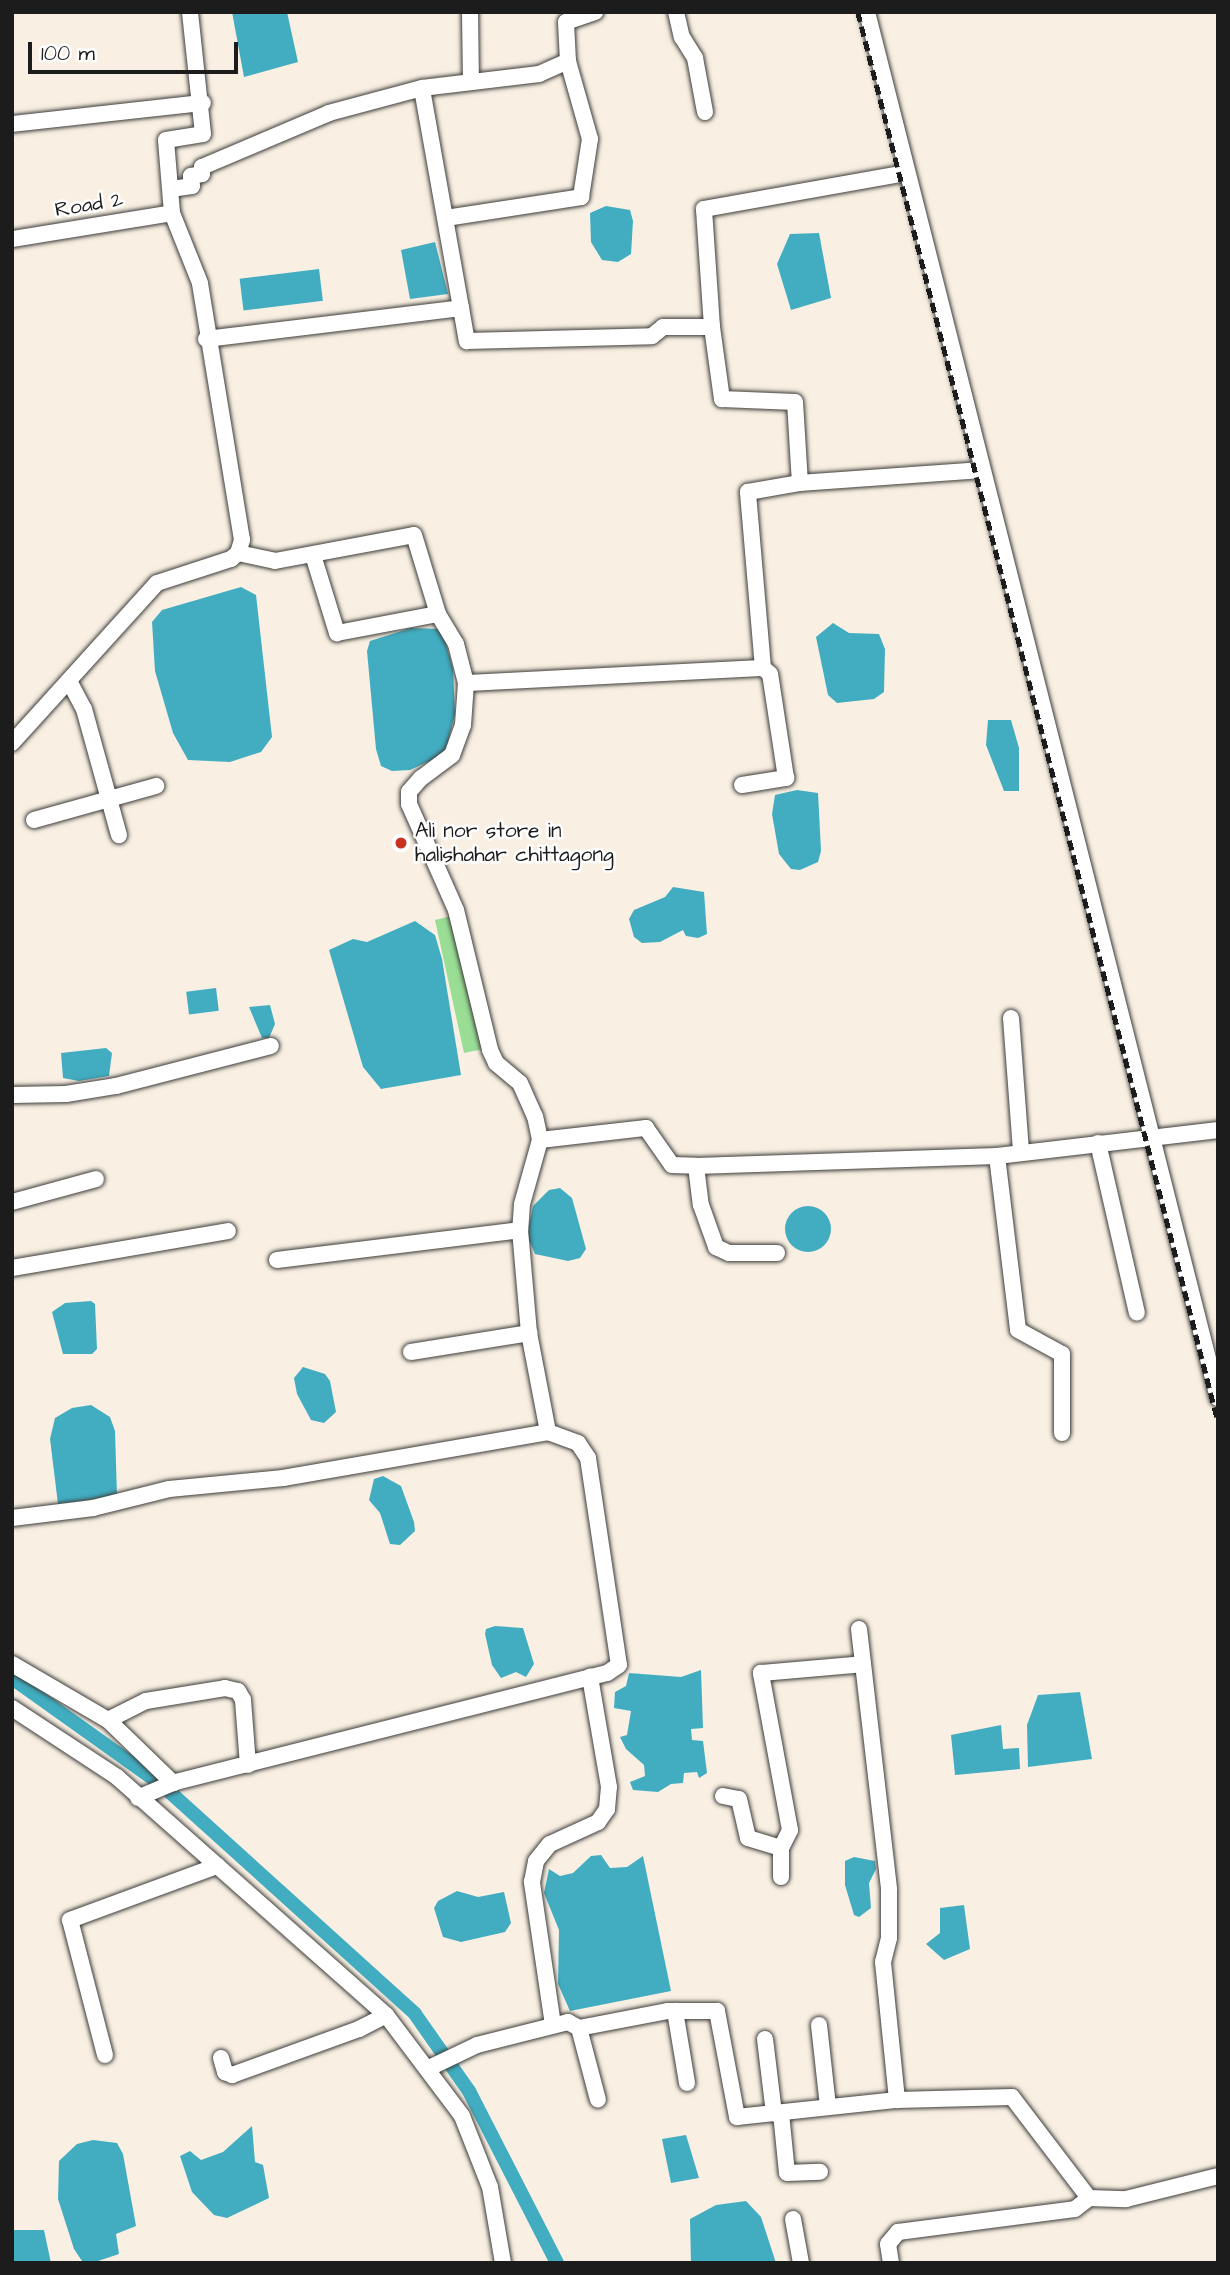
<!DOCTYPE html>
<style>
body{margin:0}
#map{position:relative;width:1230px;height:2275px;overflow:hidden;background:#f9f0e3;font-family:"Architects Daughter",sans-serif}
div>[style]{position:absolute}
[style*='--x']{left:calc(var(--x)*1px);top:calc(var(--y)*1px);width:calc(var(--w)*1px);rotate:calc(var(--a)*1deg)}
.green>*{inset:0;background:#9ade96}
.water>*{inset:0;background:#42adc1;transform-origin:0 0}
.round{border-radius:50%}
.canal>*{height:14px;margin:-7px;padding:0 7px;transform-origin:7px;border-radius:7px;background:#42adc1}
.roads{filter:drop-shadow(0 0 2px #3d3c3a) drop-shadow(0 0 2px #3d3c3a)}
.minor>*{height:16px;margin:-8px;padding:0 8px;transform-origin:8px;border-radius:8px;background:#fff}
.rail>*{height:4.5px;margin-top:-2.25px;transform-origin:0;background:repeating-linear-gradient(90deg,#1c1c1c 0 10px,transparent 0 15px)}
.dots>*{width:19px;height:19px;translate:-50% -50%;box-sizing:border-box;border:4px solid #fff;border-radius:50%}
span{translate:-50% -50%;white-space:nowrap;text-align:center;line-height:1.15;-webkit-text-stroke:5px #fff;paint-order:stroke}
.street-label{font-size:21px;color:#1c1c1c}
.poi-label{font-size:21px;color:#1c1c1c}
.left{translate:0 -50%;text-align:left}
.frame{position:absolute;inset:0;border:14px solid #1c1c1c;pointer-events:none}
.scale{position:absolute;left:28px;top:42px;width:210px;height:32px;box-sizing:border-box;border:4px solid #1c1c1c;border-top:0;padding-left:9px;font-size:21px;line-height:24px;white-space:nowrap;color:#1c1c1c;-webkit-text-stroke:5px #fff;paint-order:stroke}
</style>
<div id="map">
<div class="green">
<div style="clip-path:polygon(455px 915px,488px 1048px,464px 1053px,435px 920px)"></div>
</div>
<div class="water">
<div style="clip-path:polygon(232px 12px,287px 12px,298px 62px,244px 77px)"></div>
<div style="clip-path:polygon(606px 206px,630px 210px,633px 221px,631px 254px,618px 262px,602px 260px,591px 242px,590px 213px)"></div>
<div style="clip-path:polygon(819px 233px,831px 298px,791px 310px,777px 264px,790px 234px)"></div>
<div style="clip-path:polygon(435px 242px,448px 294px,410px 299px,401px 250px)"></div>
<div style="left:319px;top:269px;width:32px;height:80px;rotate:83deg"></div>
<div style="clip-path:polygon(241px 587px,256px 595px,272px 737px,261px 752px,230px 762px,188px 760px,173px 733px,155px 671px,152px 622px,162px 610px)"></div>
<div style="clip-path:polygon(833px 623px,849px 633px,879px 634px,885px 649px,884px 692px,874px 699px,837px 703px,828px 695px,816px 637px)"></div>
<div style="clip-path:polygon(411px 628px,442px 629px,453px 669px,455px 714px,445px 754px,410px 770px,392px 771px,381px 766px,376px 749px,367px 651px,370px 641px)"></div>
<div style="clip-path:polygon(988px 720px,1011px 720px,1019px 748px,1019px 791px,1004px 791px,986px 745px)"></div>
<div style="clip-path:polygon(797px 790px,818px 793px,821px 851px,818px 862px,800px 870px,791px 869px,779px 854px,772px 814px,775px 795px)"></div>
<div style="clip-path:polygon(673px 887px,704px 892px,707px 934px,698px 938px,686px 936px,683px 930px,660px 942px,642px 943px,634px 937px,629px 919px,634px 910px,665px 897px)"></div>
<div style="clip-path:polygon(415px 921px,435px 935px,442px 959px,461px 1075px,381px 1089px,363px 1067px,329px 950px,353px 939px,367px 942px)"></div>
<div style="left:216px;top:988px;width:23px;height:30px;rotate:83deg"></div>
<div style="clip-path:polygon(270px 1005px,275px 1024px,269px 1038px,262px 1038px,249px 1007px)"></div>
<div style="clip-path:polygon(106px 1048px,112px 1053px,109px 1076px,79px 1081px,63px 1078px,61px 1053px)"></div>
<div style="clip-path:polygon(560px 1188px,572px 1198px,586px 1249px,580px 1258px,568px 1261px,535px 1254px,527px 1235px,533px 1206px,549px 1190px)"></div>
<div class="round" style="left:785px;top:1206px;width:46px;height:46px"></div>
<div style="clip-path:polygon(91px 1301px,95px 1304px,97px 1349px,92px 1354px,63px 1354px,52px 1312px,65px 1303px)"></div>
<div style="clip-path:polygon(303px 1367px,325px 1374px,330px 1381px,336px 1412px,324px 1423px,311px 1420px,297px 1394px,294px 1378px)"></div>
<div style="clip-path:polygon(91px 1405px,110px 1417px,115px 1431px,117px 1496px,58px 1504px,50px 1439px,55px 1418px,72px 1408px)"></div>
<div style="clip-path:polygon(383px 1476px,401px 1486px,414px 1522px,415px 1531px,400px 1545px,390px 1544px,380px 1513px,369px 1500px,374px 1479px)"></div>
<div style="clip-path:polygon(495px 1626px,523px 1628px,534px 1664px,526px 1677px,516px 1672px,501px 1678px,492px 1665px,485px 1634px,486px 1629px)"></div>
<div style="clip-path:polygon(701px 1670px,703px 1728px,691px 1729px,692px 1740px,703px 1741px,707px 1773px,699px 1778px,697px 1772px,684px 1773px,683px 1783px,671px 1784px,658px 1792px,633px 1790px,630px 1782px,645px 1776px,644px 1765px,626px 1749px,620px 1737px,627px 1735px,631px 1711px,614px 1708px,615px 1692px,626px 1686px,629px 1673px,681px 1677px)"></div>
<div style="clip-path:polygon(1080px 1692px,1092px 1759px,1028px 1767px,1027px 1725px,1038px 1695px)"></div>
<div style="clip-path:polygon(1001px 1725px,1003px 1749px,1019px 1748px,1020px 1769px,955px 1775px,951px 1735px)"></div>
<div style="clip-path:polygon(601px 1855px,610px 1868px,627px 1867px,643px 1856px,671px 1991px,570px 2011px,558px 1984px,559px 1930px,544px 1893px,549px 1869px,560px 1876px,573px 1873px,591px 1856px)"></div>
<div style="clip-path:polygon(854px 1857px,875px 1861px,876px 1869px,869px 1883px,871px 1908px,859px 1917px,854px 1915px,845px 1885px,845px 1861px)"></div>
<div style="clip-path:polygon(457px 1891px,478px 1897px,504px 1892px,511px 1923px,505px 1932px,461px 1942px,443px 1937px,434px 1908px,438px 1901px)"></div>
<div style="clip-path:polygon(964px 1905px,970px 1949px,944px 1960px,926px 1944px,940px 1933px,940px 1908px)"></div>
<div style="clip-path:polygon(252px 2126px,255px 2162px,263px 2165px,269px 2198px,227px 2218px,214px 2215px,192px 2192px,180px 2156px,190px 2151px,201px 2160px,223px 2152px)"></div>
<div style="clip-path:polygon(686px 2135px,699px 2178px,671px 2183px,662px 2139px)"></div>
<div style="clip-path:polygon(93px 2140px,117px 2143px,123px 2154px,136px 2226px,116px 2234px,119px 2254px,95px 2262px,82px 2261px,74px 2249px,58px 2199px,59px 2161px,77px 2144px)"></div>
<div style="clip-path:polygon(746px 2201px,761px 2217px,776px 2263px,691px 2263px,690px 2219px,716px 2205px)"></div>
<div style="clip-path:polygon(12px 2230px,44px 2230px,51px 2263px,12px 2263px)"></div>
</div>
<div class="canal">
<div style="--x:12;--y:1678;--w:184;--a:35.5"></div>
<div style="--x:162;--y:1785;--w:341;--a:42.1"></div>
<div style="--x:415;--y:2014;--w:94;--a:55"></div>
<div style="--x:469;--y:2091;--w:193;--a:62.9"></div>
</div>
<div class="roads">
<div class="minor">
<div style="--x:470;--y:12;--w:69;--a:89.2"></div>
<div style="--x:676;--y:12;--w:26;--a:77"></div>
<div style="--x:682;--y:37;--w:25;--a:58"></div>
<div style="--x:695;--y:58;--w:55;--a:79.5"></div>
<div style="--x:867;--y:12;--w:1430;--a:75.79"></div>
<div style="--x:12;--y:124;--w:192;--a:-6.3"></div>
<div style="--x:171;--y:189;--w:21;--a:-8"></div>
<div style="--x:192;--y:186;--w:10;--a:-96"></div>
<div style="--x:191;--y:176;--w:11;--a:-10"></div>
<div style="--x:202;--y:174;--w:7;--a:-90"></div>
<div style="--x:202;--y:167;--w:138;--a:-23"></div>
<div style="--x:329;--y:113;--w:96;--a:-15"></div>
<div style="--x:446;--y:218;--w:137;--a:-8.8"></div>
<div style="--x:581;--y:197;--w:59;--a:-81.2"></div>
<div style="--x:590;--y:139;--w:81;--a:-105.8"></div>
<div style="--x:12;--y:239;--w:162;--a:-9.2"></div>
<div style="--x:461;--y:308;--w:34;--a:80"></div>
<div style="--x:467;--y:341;--w:185;--a:-1.5"></div>
<div style="--x:652;--y:336;--w:14;--a:-39"></div>
<div style="--x:663;--y:327;--w:49;--a:0"></div>
<div style="--x:712;--y:327;--w:73;--a:82.1"></div>
<div style="--x:722;--y:399;--w:73;--a:2.4"></div>
<div style="--x:795;--y:402;--w:81;--a:86.5"></div>
<div style="--x:712;--y:327;--w:118;--a:-93.9"></div>
<div style="--x:704;--y:209;--w:205;--a:-10.1"></div>
<div style="--x:206;--y:339;--w:257;--a:-6.9"></div>
<div style="--x:461;--y:308;--w:223;--a:-100.1"></div>
<div style="--x:422;--y:88;--w:118;--a:-6.8"></div>
<div style="--x:539;--y:74;--w:32;--a:-24"></div>
<div style="--x:568;--y:61;--w:39;--a:-93"></div>
<div style="--x:566;--y:22;--w:31;--a:-19"></div>
<div style="--x:238;--y:553;--w:38;--a:12"></div>
<div style="--x:275;--y:561;--w:141;--a:-10.6"></div>
<div style="--x:414;--y:535;--w:83;--a:73.1"></div>
<div style="--x:438;--y:614;--w:35;--a:59"></div>
<div style="--x:456;--y:644;--w:40;--a:75.6"></div>
<div style="--x:466;--y:683;--w:42;--a:94.1"></div>
<div style="--x:463;--y:725;--w:32;--a:110"></div>
<div style="--x:452;--y:755;--w:39;--a:143"></div>
<div style="--x:421;--y:778;--w:18;--a:131"></div>
<div style="--x:409;--y:792;--w:12;--a:90"></div>
<div style="--x:409;--y:804;--w:116;--a:66.1"></div>
<div style="--x:456;--y:910;--w:144;--a:76.3"></div>
<div style="--x:490;--y:1050;--w:14;--a:65"></div>
<div style="--x:496;--y:1063;--w:31;--a:40"></div>
<div style="--x:520;--y:1083;--w:36;--a:66"></div>
<div style="--x:535;--y:1116;--w:25;--a:78"></div>
<div style="--x:540;--y:1140;--w:66;--a:105.7"></div>
<div style="--x:522;--y:1204;--w:26;--a:94"></div>
<div style="--x:520;--y:1230;--w:103;--a:85"></div>
<div style="--x:529;--y:1333;--w:101;--a:79.1"></div>
<div style="--x:313;--y:555;--w:82;--a:72.9"></div>
<div style="--x:337;--y:633;--w:103;--a:-10.7"></div>
<div style="--x:69;--y:681;--w:32;--a:62"></div>
<div style="--x:84;--y:709;--w:131;--a:74.5"></div>
<div style="--x:466;--y:683;--w:297;--a:-2.9"></div>
<div style="--x:763;--y:668;--w:177;--a:-94.9"></div>
<div style="--x:748;--y:492;--w:53;--a:-9.8"></div>
<div style="--x:800;--y:483;--w:182;--a:-4.1"></div>
<div style="--x:12;--y:743;--w:216;--a:-47.8"></div>
<div style="--x:157;--y:583;--w:78;--a:-18"></div>
<div style="--x:231;--y:559;--w:9;--a:-41"></div>
<div style="--x:238;--y:553;--w:14;--a:-73"></div>
<div style="--x:242;--y:540;--w:260;--a:-99.3"></div>
<div style="--x:200;--y:283;--w:75;--a:-111.8"></div>
<div style="--x:172;--y:213;--w:73;--a:-94.7"></div>
<div style="--x:166;--y:140;--w:37;--a:-9"></div>
<div style="--x:203;--y:134;--w:123;--a:-96.1"></div>
<div style="--x:742;--y:785;--w:45;--a:-9"></div>
<div style="--x:786;--y:778;--w:105;--a:-98.7"></div>
<div style="--x:770;--y:674;--w:9;--a:-139"></div>
<div style="--x:34;--y:820;--w:127;--a:-15.6"></div>
<div style="--x:1011;--y:1018;--w:133;--a:85.7"></div>
<div style="--x:12;--y:1095;--w:54;--a:-1.1"></div>
<div style="--x:66;--y:1094;--w:51;--a:-9.1"></div>
<div style="--x:116;--y:1086;--w:160;--a:-14.5"></div>
<div style="--x:540;--y:1140;--w:107;--a:-6.5"></div>
<div style="--x:646;--y:1128;--w:45;--a:54.9"></div>
<div style="--x:672;--y:1165;--w:24;--a:2"></div>
<div style="--x:696;--y:1166;--w:301;--a:-1.9"></div>
<div style="--x:997;--y:1156;--w:223;--a:-6.7"></div>
<div style="--x:1098;--y:1143;--w:174;--a:77.1"></div>
<div style="--x:997;--y:1156;--w:175;--a:83.1"></div>
<div style="--x:1018;--y:1330;--w:50;--a:28.6"></div>
<div style="--x:1062;--y:1354;--w:79;--a:90"></div>
<div style="--x:696;--y:1166;--w:39;--a:83"></div>
<div style="--x:701;--y:1205;--w:45;--a:70.3"></div>
<div style="--x:716;--y:1247;--w:14;--a:25"></div>
<div style="--x:729;--y:1253;--w:48;--a:0"></div>
<div style="--x:12;--y:1202;--w:87;--a:-15.3"></div>
<div style="--x:277;--y:1260;--w:245;--a:-7"></div>
<div style="--x:12;--y:1268;--w:219;--a:-9.7"></div>
<div style="--x:411;--y:1352;--w:120;--a:-9.1"></div>
<div style="--x:12;--y:1518;--w:82;--a:-7"></div>
<div style="--x:93;--y:1508;--w:78;--a:-14"></div>
<div style="--x:169;--y:1489;--w:115;--a:-5.5"></div>
<div style="--x:283;--y:1478;--w:269;--a:-9.8"></div>
<div style="--x:548;--y:1432;--w:32;--a:20"></div>
<div style="--x:578;--y:1443;--w:18;--a:56"></div>
<div style="--x:588;--y:1458;--w:209;--a:81.5"></div>
<div style="--x:619;--y:1665;--w:14;--a:146"></div>
<div style="--x:607;--y:1673;--w:448;--a:165.8"></div>
<div style="--x:173;--y:1783;--w:38;--a:157"></div>
<div style="--x:859;--y:1629;--w:263;--a:83.4"></div>
<div style="--x:889;--y:1890;--w:48;--a:90"></div>
<div style="--x:889;--y:1938;--w:25;--a:104"></div>
<div style="--x:883;--y:1962;--w:139;--a:84.2"></div>
<div style="--x:12;--y:1664;--w:111;--a:30.3"></div>
<div style="--x:108;--y:1720;--w:91;--a:44.1"></div>
<div style="--x:12;--y:1708;--w:126;--a:33.3"></div>
<div style="--x:117;--y:1777;--w:359;--a:41.5"></div>
<div style="--x:386;--y:2015;--w:126;--a:53"></div>
<div style="--x:462;--y:2116;--w:76;--a:68.5"></div>
<div style="--x:490;--y:2187;--w:77;--a:80.3"></div>
<div style="--x:108;--y:1720;--w:42;--a:-26.6"></div>
<div style="--x:146;--y:1701;--w:80;--a:-9.3"></div>
<div style="--x:225;--y:1688;--w:13;--a:13"></div>
<div style="--x:238;--y:1691;--w:10;--a:61"></div>
<div style="--x:243;--y:1700;--w:65;--a:85.6"></div>
<div style="--x:723;--y:1796;--w:16;--a:11"></div>
<div style="--x:739;--y:1799;--w:40;--a:77"></div>
<div style="--x:748;--y:1838;--w:34;--a:17"></div>
<div style="--x:781;--y:1877;--w:29;--a:-90"></div>
<div style="--x:781;--y:1848;--w:20;--a:-63"></div>
<div style="--x:790;--y:1830;--w:160;--a:-100.5"></div>
<div style="--x:761;--y:1673;--w:102;--a:-5"></div>
<div style="--x:675;--y:2011;--w:73;--a:80.5"></div>
<div style="--x:553;--y:2025;--w:145;--a:-98.4"></div>
<div style="--x:532;--y:1882;--w:21;--a:-79"></div>
<div style="--x:536;--y:1861;--w:22;--a:-51"></div>
<div style="--x:550;--y:1844;--w:53;--a:-24.6"></div>
<div style="--x:598;--y:1822;--w:16;--a:-55"></div>
<div style="--x:607;--y:1809;--w:22;--a:-85"></div>
<div style="--x:609;--y:1787;--w:112;--a:-99.8"></div>
<div style="--x:819;--y:2025;--w:82;--a:83.7"></div>
<div style="--x:579;--y:2028;--w:91;--a:-10.8"></div>
<div style="--x:668;--y:2011;--w:49;--a:0"></div>
<div style="--x:717;--y:2011;--w:108;--a:79.3"></div>
<div style="--x:737;--y:2117;--w:161;--a:-6.1"></div>
<div style="--x:897;--y:2100;--w:115;--a:-1.5"></div>
<div style="--x:1012;--y:2097;--w:127;--a:52.7"></div>
<div style="--x:1089;--y:2198;--w:37;--a:2"></div>
<div style="--x:1126;--y:2199;--w:95;--a:-14"></div>
<div style="--x:765;--y:2039;--w:75;--a:83.1"></div>
<div style="--x:105;--y:2055;--w:139;--a:-104.5"></div>
<div style="--x:70;--y:1920;--w:157;--a:-20.2"></div>
<div style="--x:221;--y:2058;--w:15;--a:74"></div>
<div style="--x:225;--y:2072;--w:8;--a:23"></div>
<div style="--x:232;--y:2075;--w:135;--a:-19.9"></div>
<div style="--x:359;--y:2029;--w:30;--a:-27"></div>
<div style="--x:429;--y:2068;--w:53;--a:-25.6"></div>
<div style="--x:477;--y:2045;--w:94;--a:-14.2"></div>
<div style="--x:568;--y:2022;--w:13;--a:29"></div>
<div style="--x:579;--y:2028;--w:74;--a:75.2"></div>
<div style="--x:781;--y:2113;--w:60;--a:84.3"></div>
<div style="--x:787;--y:2173;--w:33;--a:-2"></div>
<div style="--x:793;--y:2219;--w:45;--a:79.7"></div>
<div style="--x:891;--y:2263;--w:19;--a:-99"></div>
<div style="--x:888;--y:2244;--w:16;--a:-50"></div>
<div style="--x:898;--y:2232;--w:178;--a:-7.4"></div>
<div style="--x:1075;--y:2209;--w:18;--a:-38"></div>
</div>
</div>
<div class="rail">
<div style="--x:858;--y:12;--w:1454;--a:75.67"></div>
</div>
<div class="dots">
<div style="left:401px;top:843px;background:#c8321e"></div>
</div>
<div class="street-label">
<span style="left:89px;top:205px;rotate:-9deg">Road 2</span>
</div>
<div class="poi-label">
<span class="left" style="left:415px;top:843px">Ali nor store in<br>halishahar chittagong</span>
</div>
<div class="frame"></div>
<div class="scale">100 m</div>
</div>
